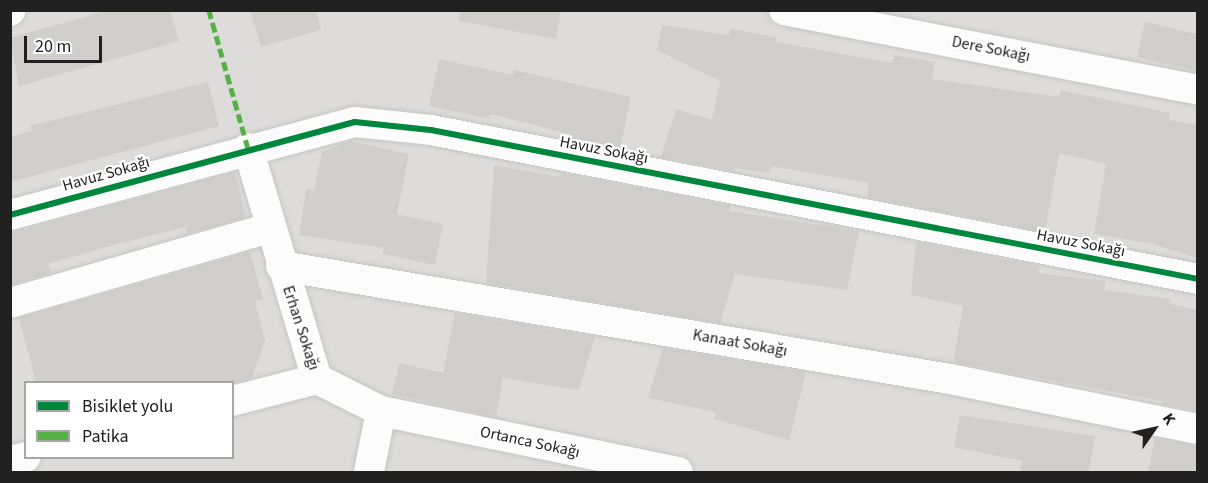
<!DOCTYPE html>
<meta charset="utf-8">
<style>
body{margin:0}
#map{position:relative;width:1208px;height:483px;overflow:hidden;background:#eeede9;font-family:"Source Sans 3",sans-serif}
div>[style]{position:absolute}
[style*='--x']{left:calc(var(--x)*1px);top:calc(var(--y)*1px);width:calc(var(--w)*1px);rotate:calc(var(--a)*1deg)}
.residential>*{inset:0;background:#dddcda}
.building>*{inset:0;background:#d1cfcc}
.roads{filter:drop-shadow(0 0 2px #c5c5c3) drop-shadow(0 0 2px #c5c5c3)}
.minor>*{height:30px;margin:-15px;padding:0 15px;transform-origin:15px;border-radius:15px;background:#fcfcfc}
.quiet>*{height:4.5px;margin-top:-2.25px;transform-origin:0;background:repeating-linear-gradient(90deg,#55b145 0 9px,transparent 0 13.5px)}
.cycleway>*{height:6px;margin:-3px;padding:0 3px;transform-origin:3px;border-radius:3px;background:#00873e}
span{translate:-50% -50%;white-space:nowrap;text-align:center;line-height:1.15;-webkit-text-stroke:4.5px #fff;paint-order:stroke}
.street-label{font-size:16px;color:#202020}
.frame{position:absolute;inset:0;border:12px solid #202020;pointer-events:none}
.legend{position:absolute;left:24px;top:381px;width:210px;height:78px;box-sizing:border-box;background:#fff;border:2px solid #a6a6a6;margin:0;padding:8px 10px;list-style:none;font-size:18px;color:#202020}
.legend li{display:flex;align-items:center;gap:12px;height:30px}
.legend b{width:30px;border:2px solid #a6a6a6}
.north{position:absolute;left:1124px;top:399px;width:60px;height:60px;-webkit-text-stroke:4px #fff;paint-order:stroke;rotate:56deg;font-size:16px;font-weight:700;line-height:24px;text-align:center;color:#202020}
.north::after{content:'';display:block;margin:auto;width:21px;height:27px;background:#202020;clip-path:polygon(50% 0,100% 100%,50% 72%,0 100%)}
.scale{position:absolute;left:24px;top:36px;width:78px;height:27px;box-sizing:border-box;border:3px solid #202020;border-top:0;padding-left:8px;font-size:18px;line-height:21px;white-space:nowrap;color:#202020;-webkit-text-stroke:4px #fff;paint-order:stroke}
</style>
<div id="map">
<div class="residential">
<div style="clip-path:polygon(evenodd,10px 11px,1197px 11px,1197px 472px,11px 472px,10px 11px,26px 382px,232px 382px,232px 458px,26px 458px,26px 382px)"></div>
</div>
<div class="building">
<div style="clip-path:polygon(109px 10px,170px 10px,179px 41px,19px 86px,10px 38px)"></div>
<div style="clip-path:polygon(250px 10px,316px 10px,321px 30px,261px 47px)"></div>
<div style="clip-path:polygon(460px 10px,561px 10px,556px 39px,459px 21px)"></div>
<div style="clip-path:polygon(1145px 22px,1197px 34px,1197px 71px,1137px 57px)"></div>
<div style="clip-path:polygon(662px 25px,729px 35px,730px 28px,777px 38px,776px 42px,893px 63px,894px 55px,935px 62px,932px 79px,1059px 97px,1061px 90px,1170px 113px,1169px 120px,1197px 125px,1197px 258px,1153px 244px,1094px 234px,1106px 164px,1059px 153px,1045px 232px,867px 197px,869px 183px,771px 166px,770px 173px,735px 168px,735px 171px,661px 157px,676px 109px,712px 120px,720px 81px,657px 50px)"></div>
<div style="clip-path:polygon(439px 59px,513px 75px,514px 70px,631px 97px,620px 149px,568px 139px,569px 134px,490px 114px,489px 119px,429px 106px)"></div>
<div style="clip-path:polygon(208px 82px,219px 126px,10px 182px,10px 137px,32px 131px,30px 126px)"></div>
<div style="clip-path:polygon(350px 141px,409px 154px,397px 214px,443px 224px,435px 265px,383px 254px,384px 248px,299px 235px,306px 189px,314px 190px,322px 152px)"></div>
<div style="clip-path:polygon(494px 165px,560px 177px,561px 173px,730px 206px,729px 211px,859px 231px,847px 290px,735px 274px,720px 323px,486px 283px)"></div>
<div style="clip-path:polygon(235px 172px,246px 217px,187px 234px,185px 227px,114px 245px,48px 264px,51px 273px,10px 285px,10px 233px)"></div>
<div style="clip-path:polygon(916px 242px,1039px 266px,1038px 273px,1106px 281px,1104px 290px,1171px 299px,1170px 304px,1197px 310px,1197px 411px,1162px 404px,1162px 401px,953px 362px,963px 306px,911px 295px)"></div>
<div style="clip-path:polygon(250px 252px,263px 299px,255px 301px,265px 341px,252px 378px,235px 382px,36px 382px,19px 318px)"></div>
<div style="clip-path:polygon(455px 313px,595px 337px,579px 390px,503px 378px,496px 417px,392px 394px,399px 363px,443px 373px)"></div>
<div style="clip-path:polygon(663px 348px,806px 372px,789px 440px,714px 419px,716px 412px,648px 398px)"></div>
<div style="clip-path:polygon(960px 415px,1095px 436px,1089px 472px,1020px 472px,1022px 461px,954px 447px)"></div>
<div style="clip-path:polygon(1155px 438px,1197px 446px,1197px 472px,1148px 472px)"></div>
</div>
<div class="roads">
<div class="minor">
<div style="--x:784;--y:10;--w:422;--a:10.9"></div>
<div style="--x:10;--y:11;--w:1;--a:-45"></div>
<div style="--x:248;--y:148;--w:241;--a:73.4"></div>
<div style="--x:317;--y:379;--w:72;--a:26.6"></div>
<div style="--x:381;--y:411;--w:303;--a:11.6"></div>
<div style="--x:10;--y:215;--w:357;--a:-15.1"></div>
<div style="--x:355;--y:122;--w:76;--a:6"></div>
<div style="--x:431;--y:130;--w:781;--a:10.99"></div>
<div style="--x:281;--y:266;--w:678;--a:9.59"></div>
<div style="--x:950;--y:379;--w:253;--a:11.4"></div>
<div style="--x:10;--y:303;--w:271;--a:-16.1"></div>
<div style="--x:232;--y:401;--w:88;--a:-14.5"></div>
<div style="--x:10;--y:461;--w:16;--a:-14"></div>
<div style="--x:369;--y:472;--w:62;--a:-78.9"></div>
</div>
</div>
<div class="quiet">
<div style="--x:209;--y:10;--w:143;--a:74.2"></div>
</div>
<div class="cycleway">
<div style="--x:10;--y:215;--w:357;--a:-15.1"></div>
<div style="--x:355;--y:122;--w:76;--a:6"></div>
<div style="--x:431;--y:130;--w:781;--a:10.99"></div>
</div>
<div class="street-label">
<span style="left:991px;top:49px;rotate:11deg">Dere Sokağı</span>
<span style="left:604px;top:150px;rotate:11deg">Havuz Sokağı</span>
<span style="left:106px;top:174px;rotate:-16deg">Havuz Sokağı</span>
<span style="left:1081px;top:243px;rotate:11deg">Havuz Sokağı</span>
<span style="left:301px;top:328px;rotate:72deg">Erhan Sokağı</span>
<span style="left:740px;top:343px;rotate:10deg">Kanaat Sokağı</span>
<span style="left:530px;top:442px;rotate:12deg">Ortanca Sokağı</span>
</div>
<div class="frame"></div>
<ul class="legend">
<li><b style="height:8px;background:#00873e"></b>Bisiklet yolu</li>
<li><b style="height:8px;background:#55b145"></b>Patika</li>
</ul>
<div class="north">K</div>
<div class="scale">20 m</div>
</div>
